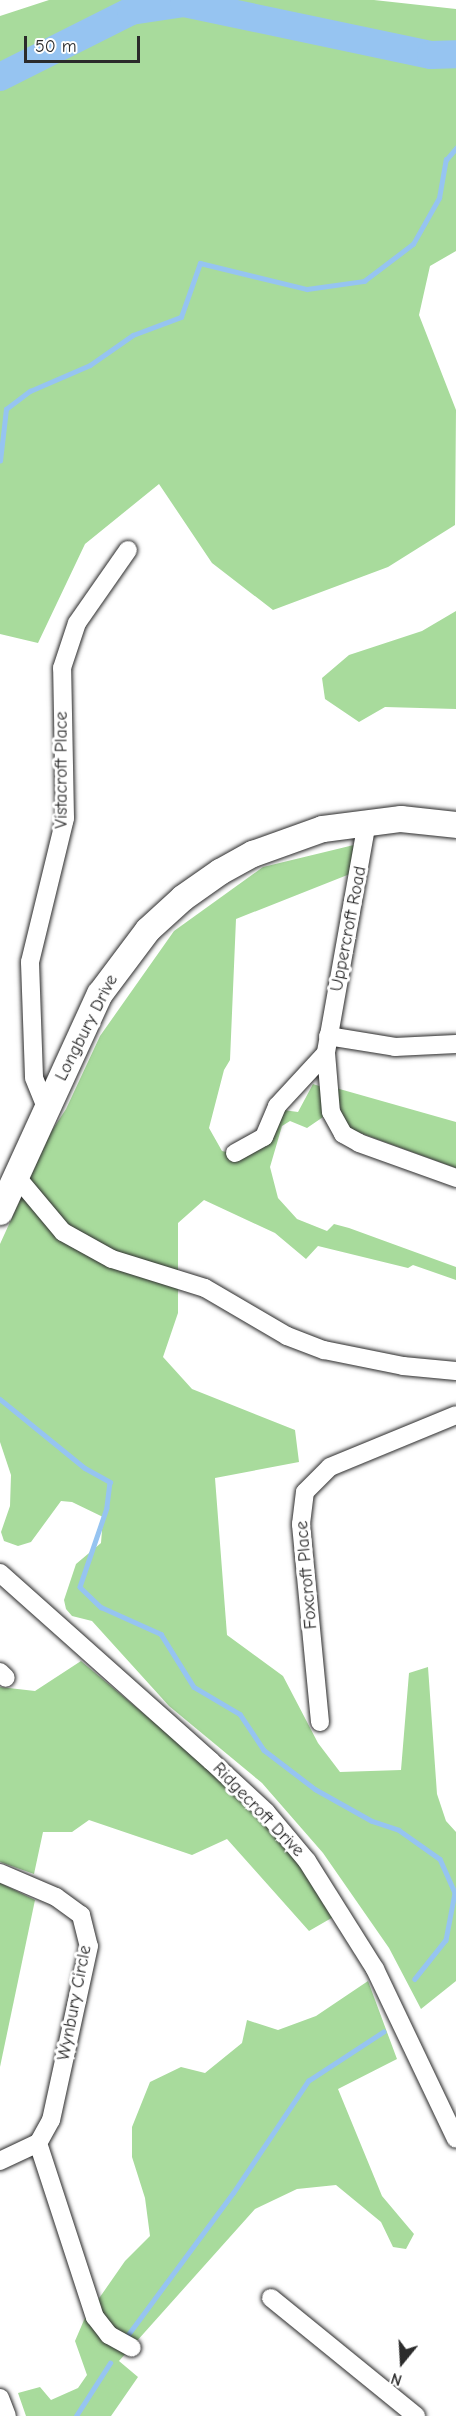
<!DOCTYPE html>
<style>
body{margin:0}
#map{position:relative;width:456px;height:2416px;overflow:hidden;background:#fff;font-family:"Comic Neue",sans-serif}
div>[style]{position:absolute}
[style*='--x']{left:calc(var(--x)*1px);top:calc(var(--y)*1px);width:calc(var(--w)*1px);rotate:calc(var(--a)*1deg)}
.green>*{inset:0;background:#a8db9c}
.stream>*{height:4.5px;margin:-2.25px;padding:0 2.25px;transform-origin:2.25px;border-radius:2.25px;background:#96c4f1}
.river>*{height:28px;margin:-14px;padding:0 14px;transform-origin:14px;border-radius:14px;background:#96c4f1}
.roads{filter:drop-shadow(0 0 2px #2b2b2b) drop-shadow(0 0 2px #2b2b2b)}
.street>*{height:18px;margin:-9px;padding:0 9px;transform-origin:9px;border-radius:9px;background:#fff}
.secondary>*{height:26px;margin:-13px;padding:0 13px;transform-origin:13px;border-radius:13px;background:#fff}
span{translate:-50% -50%;white-space:nowrap;text-align:center;line-height:1.15;-webkit-text-stroke:6px #fff;paint-order:stroke}
.street-label{font-size:18px;color:#2b2b2b}
.north{position:absolute;left:372px;top:2332px;width:60px;height:60px;-webkit-text-stroke:4px #fff;paint-order:stroke;rotate:198deg;font-size:16px;font-weight:700;line-height:24px;text-align:center;color:#2b2b2b}
.north::after{content:'';display:block;margin:auto;width:21px;height:27px;background:#2b2b2b;clip-path:polygon(50% 0,100% 100%,50% 72%,0 100%)}
.scale{position:absolute;left:24px;top:36px;width:116px;height:27px;box-sizing:border-box;border:3px solid #2b2b2b;border-top:0;padding-left:8px;font-size:18px;line-height:21px;white-space:nowrap;color:#2b2b2b;-webkit-text-stroke:4px #fff;paint-order:stroke}
</style>
<div id="map">
<div class="green">
<div style="clip-path:polygon(49px 0,374px 0,456px 9px,456px 251px,430px 266px,419px 315px,456px 410px,455px 525px,388px 567px,273px 610px,212px 563px,159px 484px,85px 544px,38px 643px,0 634px,0 16px)"></div>
<div style="clip-path:polygon(456px 611px,456px 709px,385px 707px,359px 722px,325px 699px,322px 678px,349px 655px,422px 631px)"></div>
<div style="clip-path:polygon(358px 844px,360px 870px,236px 919px,230px 1060px,224px 1070px,209px 1128px,222px 1151px,243px 1156px,252px 1154px,283px 1110px,298px 1112px,313px 1084px,322px 1087px,326px 1115px,307px 1128px,290px 1121px,282px 1126px,270px 1167px,278px 1198px,297px 1219px,327px 1231px,334px 1224px,349px 1228px,456px 1267px,456px 1280px,413px 1265px,408px 1268px,318px 1246px,306px 1259px,275px 1233px,204px 1200px,178px 1223px,178px 1313px,163px 1357px,192px 1389px,295px 1430px,299px 1462px,215px 1478px,227px 1635px,283px 1676px,318px 1743px,340px 1772px,401px 1770px,409px 1673px,428px 1667px,437px 1794px,446px 1821px,456px 1832px,456px 1981px,421px 2009px,389px 1948px,323px 1853px,262px 1783px,169px 1706px,92px 1621px,72px 1616px,66px 1609px,64px 1600px,76px 1564px,101px 1543px,103px 1517px,72px 1502px,61px 1501px,31px 1542px,18px 1546px,4px 1541px,1px 1532px,10px 1506px,11px 1475px,0 1442px,0 1244px,51px 1132px,66px 1109px,100px 1036px,174px 931px,263px 867px)"></div>
<div style="clip-path:polygon(336px 1088px,456px 1122px,456px 1168px,344px 1127px)"></div>
<div style="clip-path:polygon(81px 1661px,212px 1771px,287px 1846px,335px 1916px,309px 1931px,227px 1839px,192px 1855px,89px 1820px,72px 1832px,43px 1832px,34px 1874px,0 1862px,0 1687px,35px 1691px)"></div>
<div style="clip-path:polygon(0 1883px,35px 1900px,0 2067px)"></div>
<div style="clip-path:polygon(368px 1981px,397px 2059px,338px 2089px,382px 2196px,414px 2234px,406px 2249px,393px 2247px,381px 2222px,336px 2185px,297px 2189px,255px 2209px,119px 2361px,138px 2377px,111px 2416px,26px 2416px,18px 2393px,40px 2387px,51px 2400px,78px 2388px,87px 2375px,75px 2341px,84px 2320px,125px 2261px,150px 2236px,145px 2198px,132px 2157px,132px 2127px,150px 2082px,181px 2067px,205px 2073px,242px 2043px,247px 2020px,278px 2030px,316px 2016px)"></div>
</div>
<div class="stream">
<div style="--x:0;--y:461;--w:52;--a:-83.4"></div>
<div style="--x:6;--y:409;--w:30;--a:-37"></div>
<div style="--x:30;--y:391;--w:65;--a:-23.4"></div>
<div style="--x:90;--y:365;--w:52;--a:-34.9"></div>
<div style="--x:133;--y:335;--w:51;--a:-20.6"></div>
<div style="--x:181;--y:317;--w:57;--a:-70.6"></div>
<div style="--x:200;--y:263;--w:110;--a:13.7"></div>
<div style="--x:307;--y:289;--w:58;--a:-8"></div>
<div style="--x:364;--y:281;--w:61;--a:-37.1"></div>
<div style="--x:413;--y:244;--w:53;--a:-60.5"></div>
<div style="--x:439;--y:198;--w:39;--a:-80"></div>
<div style="--x:446;--y:160;--w:16;--a:-50"></div>
<div style="--x:0;--y:1399;--w:109;--a:39.1"></div>
<div style="--x:85;--y:1468;--w:29;--a:29"></div>
<div style="--x:110;--y:1482;--w:26;--a:97"></div>
<div style="--x:107;--y:1508;--w:83;--a:108.9"></div>
<div style="--x:80;--y:1587;--w:29;--a:44"></div>
<div style="--x:101;--y:1607;--w:66;--a:24.2"></div>
<div style="--x:161;--y:1634;--w:62;--a:58.1"></div>
<div style="--x:194;--y:1687;--w:53;--a:30.4"></div>
<div style="--x:240;--y:1714;--w:43;--a:56.3"></div>
<div style="--x:264;--y:1750;--w:64;--a:37.4"></div>
<div style="--x:315;--y:1789;--w:65;--a:29.3"></div>
<div style="--x:372;--y:1821;--w:28;--a:18"></div>
<div style="--x:399;--y:1830;--w:50;--a:35.3"></div>
<div style="--x:440;--y:1859;--w:37;--a:66"></div>
<div style="--x:455;--y:1893;--w:48;--a:100.8"></div>
<div style="--x:446;--y:1940;--w:50;--a:128.5"></div>
<div style="--x:127;--y:2336;--w:178;--a:-53.5"></div>
<div style="--x:233;--y:2193;--w:135;--a:-56.2"></div>
<div style="--x:308;--y:2081;--w:90;--a:-33.2"></div>
<div style="--x:76;--y:2416;--w:63;--a:-57.3"></div>
</div>
<div class="river">
<div style="--x:0;--y:77;--w:147;--a:-26.7"></div>
<div style="--x:131;--y:11;--w:54;--a:-8.6"></div>
<div style="--x:184;--y:3;--w:252;--a:11.9"></div>
<div style="--x:431;--y:55;--w:25;--a:-2"></div>
</div>
<div class="roads">
<div class="street">
<div style="--x:367;--y:822;--w:235;--a:100.1"></div>
<div style="--x:326;--y:1053;--w:59;--a:85.2"></div>
<div style="--x:331;--y:1112;--w:25;--a:61"></div>
<div style="--x:343;--y:1134;--w:18;--a:29"></div>
<div style="--x:359;--y:1143;--w:103;--a:19.8"></div>
<div style="--x:328;--y:1036;--w:68;--a:9.3"></div>
<div style="--x:395;--y:1047;--w:61;--a:-2.8"></div>
<div style="--x:47;--y:1110;--w:35;--a:-112"></div>
<div style="--x:34;--y:1077;--w:115;--a:-92"></div>
<div style="--x:30;--y:962;--w:148;--a:-76.3"></div>
<div style="--x:65;--y:818;--w:150;--a:-91.1"></div>
<div style="--x:62;--y:668;--w:47;--a:-71.6"></div>
<div style="--x:77;--y:623;--w:89;--a:-55.1"></div>
<div style="--x:235;--y:1153;--w:33;--a:-29"></div>
<div style="--x:264;--y:1137;--w:34;--a:-67"></div>
<div style="--x:277;--y:1106;--w:72;--a:-47.2"></div>
<div style="--x:16;--y:1176;--w:73;--a:50"></div>
<div style="--x:63;--y:1232;--w:56;--a:28.9"></div>
<div style="--x:112;--y:1259;--w:97;--a:17.3"></div>
<div style="--x:205;--y:1288;--w:95;--a:30.3"></div>
<div style="--x:287;--y:1336;--w:40;--a:21"></div>
<div style="--x:324;--y:1350;--w:81;--a:11.4"></div>
<div style="--x:403;--y:1366;--w:53;--a:5.4"></div>
<div style="--x:0;--y:1573;--w:283;--a:41.7"></div>
<div style="--x:211;--y:1761;--w:75;--a:42.8"></div>
<div style="--x:266;--y:1812;--w:64;--a:50.1"></div>
<div style="--x:307;--y:1861;--w:128;--a:57.8"></div>
<div style="--x:375;--y:1969;--w:188;--a:64.5"></div>
<div style="--x:0;--y:1672;--w:8;--a:45"></div>
<div style="--x:320;--y:1722;--w:199;--a:-95.5"></div>
<div style="--x:301;--y:1524;--w:32;--a:-83"></div>
<div style="--x:305;--y:1492;--w:35;--a:-45"></div>
<div style="--x:330;--y:1467;--w:136;--a:-22.4"></div>
<div style="--x:0;--y:1873;--w:61;--a:23.2"></div>
<div style="--x:56;--y:1897;--w:31;--a:36"></div>
<div style="--x:81;--y:1915;--w:32;--a:76"></div>
<div style="--x:89;--y:1946;--w:178;--a:102.3"></div>
<div style="--x:51;--y:2120;--w:26;--a:119"></div>
<div style="--x:38;--y:2143;--w:42;--a:154.7"></div>
<div style="--x:38;--y:2143;--w:183;--a:71.9"></div>
<div style="--x:95;--y:2317;--w:23;--a:52"></div>
<div style="--x:109;--y:2335;--w:26;--a:29"></div>
<div style="--x:271;--y:2298;--w:187;--a:39.1"></div>
<div style="--x:0;--y:2398;--w:19;--a:69"></div>
</div>
<div class="secondary">
<div style="--x:0;--y:1212;--w:240;--a:-65.4"></div>
<div style="--x:100;--y:994;--w:80;--a:-53.1"></div>
<div style="--x:148;--y:930;--w:47;--a:-42.4"></div>
<div style="--x:183;--y:898;--w:45;--a:-35.1"></div>
<div style="--x:220;--y:872;--w:38;--a:-29"></div>
<div style="--x:253;--y:854;--w:74;--a:-19.7"></div>
<div style="--x:323;--y:829;--w:79;--a:-7.3"></div>
<div style="--x:401;--y:819;--w:55;--a:6.2"></div>
</div>
</div>
<div class="street-label">
<span style="left:62px;top:770px;rotate:-90deg">Vistacroft Place</span>
<span style="left:349px;top:929px;rotate:-79deg">Uppercroft Road</span>
<span style="left:87px;top:1028px;rotate:-63deg">Longbury Drive</span>
<span style="left:307px;top:1575px;rotate:-95deg">Foxcroft Place</span>
<span style="left:258px;top:1810px;rotate:46deg">Ridgecroft Drive</span>
<span style="left:75px;top:2003px;rotate:-79deg">Wynbury Circle</span>
</div>
<div class="north">N</div>
<div class="scale">50 m</div>
</div>
